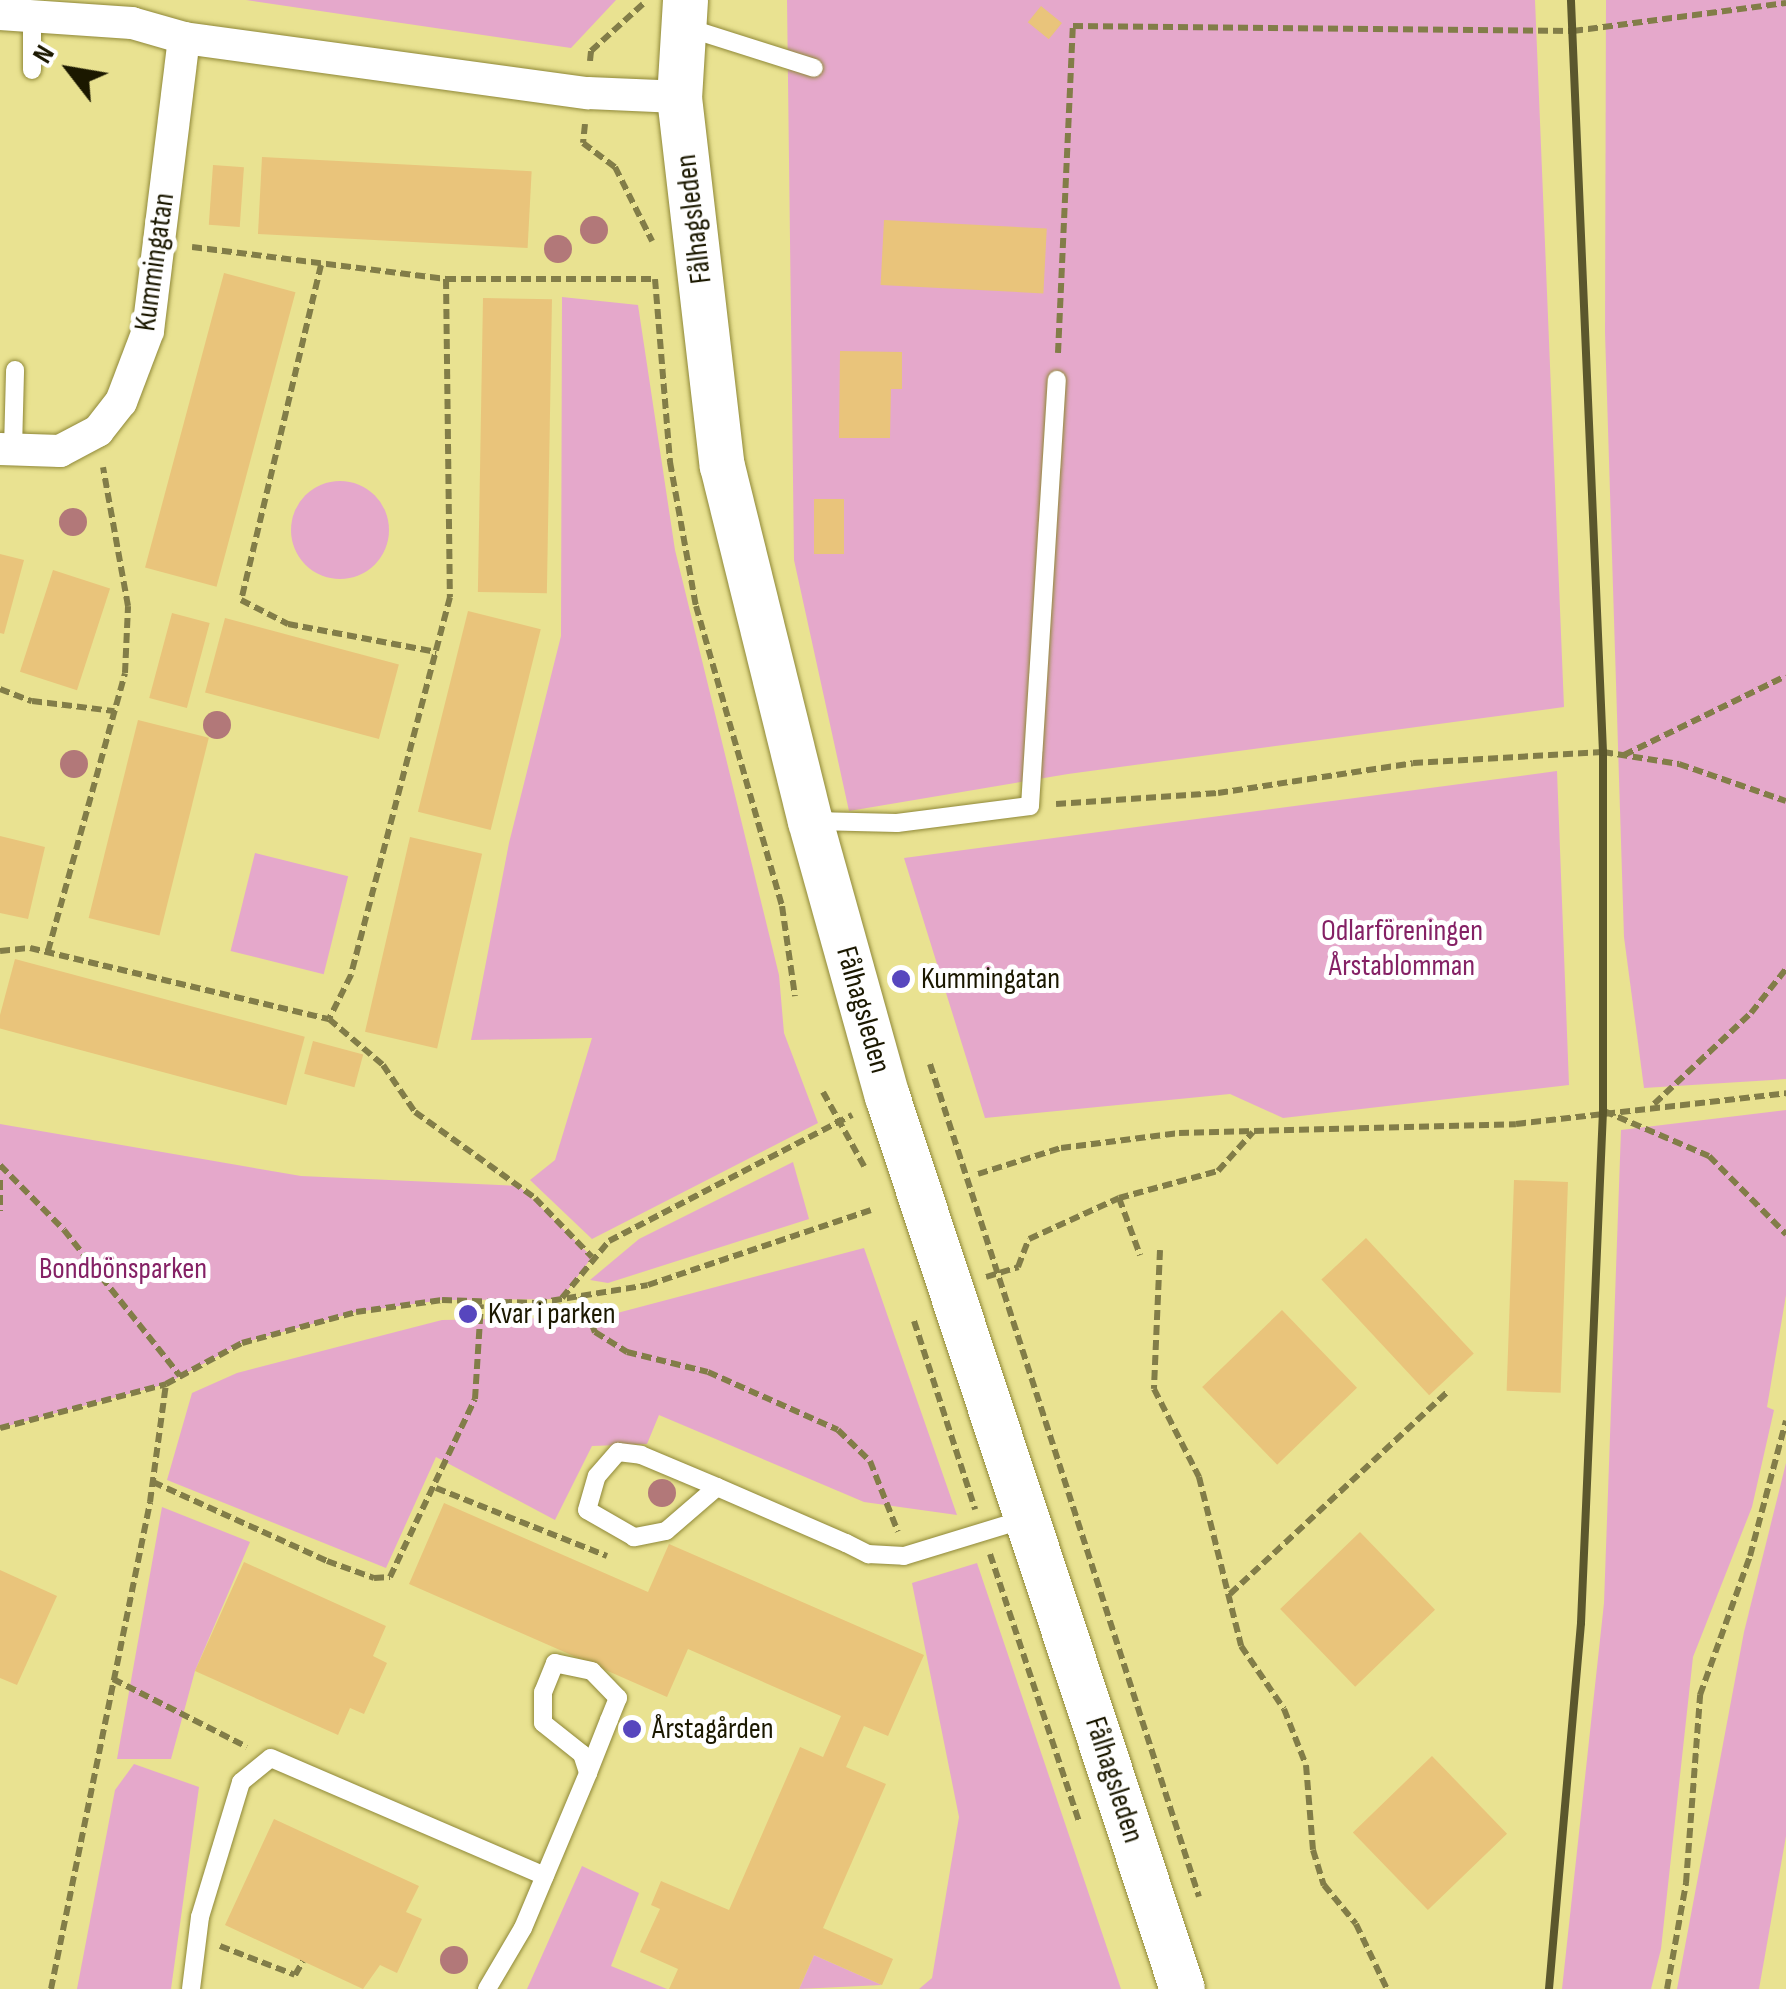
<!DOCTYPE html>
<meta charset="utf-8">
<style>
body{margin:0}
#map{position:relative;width:1786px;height:1989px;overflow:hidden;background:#e9e291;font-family:"Sofia Sans Condensed",sans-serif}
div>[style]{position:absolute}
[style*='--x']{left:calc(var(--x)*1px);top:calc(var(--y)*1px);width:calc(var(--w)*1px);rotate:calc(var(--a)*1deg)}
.green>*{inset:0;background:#e5a8cb;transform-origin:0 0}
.round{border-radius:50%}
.building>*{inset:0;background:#e9c47b;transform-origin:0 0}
.path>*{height:6px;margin-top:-3px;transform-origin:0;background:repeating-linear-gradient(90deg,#827d48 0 10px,transparent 0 15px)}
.roads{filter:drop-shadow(0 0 2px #8f8838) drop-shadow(0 0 2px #8f8838)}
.lane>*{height:18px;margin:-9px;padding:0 9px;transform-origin:9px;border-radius:9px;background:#fff}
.street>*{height:32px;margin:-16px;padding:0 16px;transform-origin:16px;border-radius:16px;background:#fff}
.secondary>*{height:45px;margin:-22.5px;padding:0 22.5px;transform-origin:22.5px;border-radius:22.5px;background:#fff}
.rail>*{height:8px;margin:-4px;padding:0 4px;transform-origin:4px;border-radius:4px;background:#5b572d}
.trees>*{width:28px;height:28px;margin:-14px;border-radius:50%;background:#b27879}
.dots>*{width:28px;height:28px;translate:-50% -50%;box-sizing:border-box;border:5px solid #fff;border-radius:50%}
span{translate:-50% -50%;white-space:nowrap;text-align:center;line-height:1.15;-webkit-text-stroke:10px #fff;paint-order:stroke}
.street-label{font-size:30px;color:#1b1800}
.park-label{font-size:30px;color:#852165}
.poi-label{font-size:30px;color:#1b1800}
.left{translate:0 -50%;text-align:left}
.north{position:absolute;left:20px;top:20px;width:100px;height:100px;-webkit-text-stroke:8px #fff;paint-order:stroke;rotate:301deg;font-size:28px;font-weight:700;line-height:40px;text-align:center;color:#1b1800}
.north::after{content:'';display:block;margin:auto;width:35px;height:45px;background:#1b1800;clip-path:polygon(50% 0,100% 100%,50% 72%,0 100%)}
</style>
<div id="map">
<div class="green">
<div style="clip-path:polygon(246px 0,616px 0,571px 48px)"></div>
<div style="clip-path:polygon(787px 0,1535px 0,1564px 707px,1068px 774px,849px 811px,794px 560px)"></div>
<div style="clip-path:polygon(1606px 0,1786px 0,1786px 1079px,1644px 1088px,1624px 937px,1605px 333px)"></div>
<div style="clip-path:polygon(562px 297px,638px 305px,675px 550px,779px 975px,784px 1033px,818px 1123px,592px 1239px,530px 1180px,555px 1160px,592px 1038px,471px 1040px,509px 843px,561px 636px)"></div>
<div class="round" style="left:291px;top:481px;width:98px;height:98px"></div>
<div style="clip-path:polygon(1557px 771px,1569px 1085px,1283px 1118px,1230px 1094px,985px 1118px,904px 858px)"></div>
<div style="left:255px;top:853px;width:96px;height:101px;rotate:14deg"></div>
<div style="clip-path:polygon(1786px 1110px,1786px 1295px,1767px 1407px,1774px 1410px,1752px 1507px,1693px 1657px,1661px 1949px,1651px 1989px,1562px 1989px,1604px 1603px,1621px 1130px)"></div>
<div style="clip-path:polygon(0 1124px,301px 1176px,519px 1186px,592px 1257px,561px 1299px,442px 1300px,356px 1312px,242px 1343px,166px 1384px,0 1428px)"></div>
<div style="clip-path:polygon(793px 1162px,809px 1219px,608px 1283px,590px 1280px,639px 1239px)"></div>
<div style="clip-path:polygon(864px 1248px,957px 1515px,864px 1502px,659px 1415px,647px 1444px,592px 1446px,555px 1520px,436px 1457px,386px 1568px,167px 1480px,192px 1393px,237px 1373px,442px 1320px,602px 1317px)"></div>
<div style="clip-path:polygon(1786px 1463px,1786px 1836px,1759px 1989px,1677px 1989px,1744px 1632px)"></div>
<div style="clip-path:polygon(162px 1507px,250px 1542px,195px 1671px,171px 1759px,117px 1759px)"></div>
<div style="clip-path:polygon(977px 1563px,1121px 1989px,919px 1989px,932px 1978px,959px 1817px,912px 1583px)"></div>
<div style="clip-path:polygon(134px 1764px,199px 1787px,171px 1989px,77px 1989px,115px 1790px)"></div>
<div style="clip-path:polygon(582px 1866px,639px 1893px,611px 1966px,667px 1989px,527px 1989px)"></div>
<div style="clip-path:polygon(814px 1955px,882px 1985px,799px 1989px)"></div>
</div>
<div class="building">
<div style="left:1041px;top:6px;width:27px;height:21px;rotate:39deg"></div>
<div style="left:262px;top:157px;width:270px;height:77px;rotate:3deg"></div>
<div style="left:213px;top:165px;width:31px;height:60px;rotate:4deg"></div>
<div style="left:884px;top:220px;width:163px;height:65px;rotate:3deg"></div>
<div style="left:224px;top:273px;width:74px;height:305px;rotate:15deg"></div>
<div style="left:483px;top:298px;width:69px;height:294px;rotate:1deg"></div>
<div style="clip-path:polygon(840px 351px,902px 352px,902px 389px,891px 389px,890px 438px,839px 438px)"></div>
<div style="left:814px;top:499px;width:30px;height:55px"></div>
<div style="clip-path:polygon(0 554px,24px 560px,4px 634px,0 633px)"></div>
<div style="left:53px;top:570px;width:60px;height:107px;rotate:18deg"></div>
<div style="left:468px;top:611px;width:75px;height:207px;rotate:14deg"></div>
<div style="left:172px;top:613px;width:39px;height:88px;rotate:15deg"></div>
<div style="left:225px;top:618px;width:180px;height:77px;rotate:15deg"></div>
<div style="left:138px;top:720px;width:73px;height:204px;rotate:14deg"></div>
<div style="clip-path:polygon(0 836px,45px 847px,28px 919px,0 913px)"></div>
<div style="left:410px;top:837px;width:74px;height:200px;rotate:13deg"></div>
<div style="left:15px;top:959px;width:300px;height:71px;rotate:15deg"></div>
<div style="left:313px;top:1041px;width:52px;height:34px;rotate:15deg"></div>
<div style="left:1514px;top:1180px;width:54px;height:211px;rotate:2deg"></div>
<div style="left:1366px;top:1238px;width:158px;height:61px;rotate:47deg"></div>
<div style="left:1282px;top:1310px;width:108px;height:111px;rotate:46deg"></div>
<div style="clip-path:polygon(444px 1503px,648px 1592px,669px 1544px,924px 1655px,888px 1736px,864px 1726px,846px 1767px,886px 1784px,823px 1928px,893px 1959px,882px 1985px,814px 1955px,799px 1989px,669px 1989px,678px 1969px,640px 1952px,660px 1909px,651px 1905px,661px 1881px,729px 1910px,800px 1747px,823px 1757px,841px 1716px,688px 1649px,667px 1697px,409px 1584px)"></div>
<div style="left:1360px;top:1532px;width:108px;height:111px;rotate:46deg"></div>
<div style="clip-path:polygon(244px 1562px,386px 1626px,373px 1656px,387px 1663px,364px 1714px,350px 1708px,338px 1735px,195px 1671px)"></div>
<div style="clip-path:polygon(0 1570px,57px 1596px,17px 1685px,0 1678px)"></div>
<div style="left:1432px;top:1756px;width:108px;height:110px;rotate:46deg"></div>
<div style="clip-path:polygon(274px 1819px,419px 1886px,406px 1912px,422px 1919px,397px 1973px,380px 1965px,363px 1989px,225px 1925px)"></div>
</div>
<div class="path">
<div style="--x:590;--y:61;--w:10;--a:-84"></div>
<div style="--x:591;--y:51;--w:70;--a:-42.1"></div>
<div style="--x:585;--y:124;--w:19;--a:96"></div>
<div style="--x:583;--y:143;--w:40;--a:37"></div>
<div style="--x:615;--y:167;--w:83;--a:63.4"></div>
<div style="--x:192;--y:247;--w:256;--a:7.2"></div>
<div style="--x:446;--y:279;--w:318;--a:89.3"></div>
<div style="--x:450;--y:597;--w:391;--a:104.7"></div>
<div style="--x:351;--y:975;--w:49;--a:116.6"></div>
<div style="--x:321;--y:265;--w:344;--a:103.4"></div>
<div style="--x:241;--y:600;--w:53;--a:27.1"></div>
<div style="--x:288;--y:624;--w:151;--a:10.7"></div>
<div style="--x:446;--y:279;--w:208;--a:0"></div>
<div style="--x:655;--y:279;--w:184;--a:85.3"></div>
<div style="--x:670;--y:462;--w:146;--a:79.8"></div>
<div style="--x:696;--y:606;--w:312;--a:74"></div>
<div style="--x:782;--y:906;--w:91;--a:81.8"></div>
<div style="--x:1058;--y:353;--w:327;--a:-87.4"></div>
<div style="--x:1073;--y:26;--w:500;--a:0.57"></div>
<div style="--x:1573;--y:31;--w:215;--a:-7.5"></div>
<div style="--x:0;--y:689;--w:34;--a:21"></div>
<div style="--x:32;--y:701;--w:83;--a:7"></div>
<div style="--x:1624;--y:755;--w:180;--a:-26"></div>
<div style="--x:1056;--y:804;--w:162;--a:-3.9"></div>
<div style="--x:1218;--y:793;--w:197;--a:-8.7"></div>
<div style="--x:1413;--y:763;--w:190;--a:-3.3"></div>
<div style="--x:1603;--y:752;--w:77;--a:9"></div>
<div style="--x:1679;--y:764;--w:113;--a:19.1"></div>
<div style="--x:0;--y:951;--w:30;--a:-6"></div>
<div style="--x:30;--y:948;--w:307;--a:13.4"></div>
<div style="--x:329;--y:1019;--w:71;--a:40.4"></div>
<div style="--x:383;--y:1065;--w:57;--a:55.8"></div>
<div style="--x:415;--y:1112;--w:148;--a:35.6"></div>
<div style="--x:535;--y:1198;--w:82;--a:46"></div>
<div style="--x:48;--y:951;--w:288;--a:-74.5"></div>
<div style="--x:125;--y:673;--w:67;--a:-87.4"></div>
<div style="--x:128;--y:606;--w:141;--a:-100.2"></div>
<div style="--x:930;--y:1064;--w:875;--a:72.1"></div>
<div style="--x:823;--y:1092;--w:85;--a:61"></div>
<div style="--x:1654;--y:1104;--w:133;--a:-43.2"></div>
<div style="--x:1751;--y:1013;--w:56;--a:-51.5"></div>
<div style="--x:1604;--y:1111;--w:114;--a:23.2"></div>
<div style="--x:1709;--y:1156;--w:110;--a:45.4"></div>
<div style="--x:0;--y:1165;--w:91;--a:45.4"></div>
<div style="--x:64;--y:1230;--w:186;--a:51.5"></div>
<div style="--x:978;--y:1174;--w:87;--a:-17.4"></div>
<div style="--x:1061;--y:1148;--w:119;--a:-7.2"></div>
<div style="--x:1179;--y:1133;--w:337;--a:-1.5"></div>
<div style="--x:1516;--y:1124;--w:272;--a:-6.5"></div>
<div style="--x:0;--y:1180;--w:31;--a:90"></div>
<div style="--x:1119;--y:1198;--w:61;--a:69.8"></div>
<div style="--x:1160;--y:1250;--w:139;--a:92.5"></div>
<div style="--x:1154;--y:1389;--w:99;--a:62.9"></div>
<div style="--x:1199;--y:1477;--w:174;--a:76"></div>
<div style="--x:1241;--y:1646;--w:76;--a:55.7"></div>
<div style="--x:1284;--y:1709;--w:60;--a:68.6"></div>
<div style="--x:1306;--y:1765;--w:85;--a:85.3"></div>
<div style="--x:1313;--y:1850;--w:37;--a:73"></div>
<div style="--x:1324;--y:1885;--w:50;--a:50.6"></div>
<div style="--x:1356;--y:1924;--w:72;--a:64.5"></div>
<div style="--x:986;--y:1277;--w:34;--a:-17"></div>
<div style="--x:1018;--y:1267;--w:30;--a:-69"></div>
<div style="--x:1029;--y:1239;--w:99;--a:-24.5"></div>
<div style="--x:1119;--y:1198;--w:103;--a:-15.3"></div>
<div style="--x:1218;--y:1171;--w:52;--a:-48.1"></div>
<div style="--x:581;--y:1296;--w:39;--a:69"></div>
<div style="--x:595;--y:1332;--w:38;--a:32"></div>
<div style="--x:627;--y:1352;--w:83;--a:13.9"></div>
<div style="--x:708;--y:1372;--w:142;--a:24"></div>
<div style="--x:838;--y:1430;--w:45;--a:44.1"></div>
<div style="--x:870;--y:1461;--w:76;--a:68.5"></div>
<div style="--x:562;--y:1298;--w:74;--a:-50.5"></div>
<div style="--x:609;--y:1241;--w:274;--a:-27.4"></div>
<div style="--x:914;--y:1321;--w:198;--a:72"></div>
<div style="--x:0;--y:1428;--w:172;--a:-14.8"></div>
<div style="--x:166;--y:1384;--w:86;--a:-28.3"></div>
<div style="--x:242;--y:1343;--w:118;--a:-15.2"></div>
<div style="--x:356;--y:1312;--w:87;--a:-7.9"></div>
<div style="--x:442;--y:1300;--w:95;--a:1.8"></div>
<div style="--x:537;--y:1303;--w:112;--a:-9.2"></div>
<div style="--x:648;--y:1285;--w:235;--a:-18.6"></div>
<div style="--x:153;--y:1482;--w:191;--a:24.4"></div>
<div style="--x:327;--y:1561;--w:50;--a:19.9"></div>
<div style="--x:374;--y:1578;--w:16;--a:-4"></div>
<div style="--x:390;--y:1577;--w:197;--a:-64.5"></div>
<div style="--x:475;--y:1399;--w:95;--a:-86.4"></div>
<div style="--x:436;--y:1488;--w:184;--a:21.7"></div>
<div style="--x:990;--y:1554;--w:282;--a:71.6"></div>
<div style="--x:1230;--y:1594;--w:296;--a:-42.9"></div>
<div style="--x:113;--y:1679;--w:150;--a:26.9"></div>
<div style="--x:220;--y:1946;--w:80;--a:21.1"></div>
<div style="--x:295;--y:1975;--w:16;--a:-60"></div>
<div style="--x:51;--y:1989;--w:497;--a:-78.5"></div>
<div style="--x:150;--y:1502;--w:119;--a:-82.3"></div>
<div style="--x:1667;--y:1989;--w:108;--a:-79.8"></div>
<div style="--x:1686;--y:1883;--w:189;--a:-85.7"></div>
<div style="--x:1700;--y:1695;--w:148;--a:-70.2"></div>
<div style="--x:1750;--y:1556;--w:140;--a:-75.1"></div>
</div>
<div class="roads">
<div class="lane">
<div style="--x:32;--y:16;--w:54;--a:90"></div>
<div style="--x:685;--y:27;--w:135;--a:17.6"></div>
<div style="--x:13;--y:449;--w:79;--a:-88.5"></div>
<div style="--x:814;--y:821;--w:83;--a:1.4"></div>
<div style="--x:897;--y:823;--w:134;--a:-7.3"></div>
<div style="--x:1030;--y:806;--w:427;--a:-86.4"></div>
<div style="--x:717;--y:1487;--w:67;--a:139.2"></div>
<div style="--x:666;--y:1531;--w:33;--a:169"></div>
<div style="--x:634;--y:1537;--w:54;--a:-150.1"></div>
<div style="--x:587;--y:1510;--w:35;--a:-74"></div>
<div style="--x:597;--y:1476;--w:32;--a:-49"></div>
<div style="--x:618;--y:1452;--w:23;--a:7"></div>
<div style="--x:641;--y:1455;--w:82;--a:22.8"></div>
<div style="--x:717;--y:1487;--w:141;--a:23.5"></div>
<div style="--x:846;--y:1543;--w:25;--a:27"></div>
<div style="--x:868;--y:1554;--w:36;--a:3"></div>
<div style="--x:904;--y:1556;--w:130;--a:-17"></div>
<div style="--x:191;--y:1989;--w:73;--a:-82.9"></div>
<div style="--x:200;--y:1917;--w:141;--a:-73.1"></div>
<div style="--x:241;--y:1782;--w:38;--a:-39"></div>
<div style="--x:271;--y:1758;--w:298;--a:23.3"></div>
<div style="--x:487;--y:1989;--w:71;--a:-59.5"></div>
<div style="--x:523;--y:1928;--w:168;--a:-67.2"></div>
<div style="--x:588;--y:1773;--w:57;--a:-68.4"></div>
<div style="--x:609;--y:1720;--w:24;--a:-68"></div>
<div style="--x:618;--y:1698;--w:37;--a:-134"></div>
<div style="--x:592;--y:1671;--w:38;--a:-168"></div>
<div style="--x:555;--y:1663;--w:31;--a:112"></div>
<div style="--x:543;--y:1692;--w:31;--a:90"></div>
<div style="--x:543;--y:1723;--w:50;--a:38.5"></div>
<div style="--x:582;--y:1754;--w:20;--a:72"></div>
</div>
<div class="street">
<div style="--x:0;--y:14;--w:132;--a:3.9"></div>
<div style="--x:132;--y:23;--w:54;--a:16.1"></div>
<div style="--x:184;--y:38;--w:408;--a:7.8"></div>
<div style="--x:588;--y:93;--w:91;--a:2.5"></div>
<div style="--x:0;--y:449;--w:60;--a:1.9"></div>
<div style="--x:60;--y:451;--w:43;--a:-27.8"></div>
<div style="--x:98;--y:431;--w:37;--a:-52"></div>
<div style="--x:121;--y:402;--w:76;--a:-69.2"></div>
<div style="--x:148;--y:331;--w:295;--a:-83"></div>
</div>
<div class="secondary">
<div style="--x:685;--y:0;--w:97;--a:93.5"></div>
<div style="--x:679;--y:97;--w:371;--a:83.4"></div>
<div style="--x:722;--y:466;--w:366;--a:76.1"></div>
<div style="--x:810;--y:821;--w:286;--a:74.4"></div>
<div style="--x:887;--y:1096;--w:940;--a:71.72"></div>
</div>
</div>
<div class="rail">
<div style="--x:1549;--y:1989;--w:367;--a:-85"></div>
<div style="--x:1581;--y:1623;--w:512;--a:-87.54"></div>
<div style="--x:1603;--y:1111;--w:359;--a:-90"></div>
<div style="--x:1603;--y:752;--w:753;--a:-92.44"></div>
</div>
<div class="trees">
<div style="left:594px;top:230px"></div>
<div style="left:558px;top:249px"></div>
<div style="left:73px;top:522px"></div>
<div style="left:217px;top:725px"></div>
<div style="left:74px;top:764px"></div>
<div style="left:662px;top:1493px"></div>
<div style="left:454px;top:1960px"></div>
</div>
<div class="dots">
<div style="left:901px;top:979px;background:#5746be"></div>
<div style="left:468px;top:1314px;background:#5746be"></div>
<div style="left:632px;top:1729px;background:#5746be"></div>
</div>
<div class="street-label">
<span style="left:694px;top:219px;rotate:-97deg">Fålhagsleden</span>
<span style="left:155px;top:262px;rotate:-82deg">Kummingatan</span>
<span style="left:863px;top:1010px;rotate:74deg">Fålhagsleden</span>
<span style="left:1114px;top:1780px;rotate:72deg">Fålhagsleden</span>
</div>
<div class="park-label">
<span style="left:1402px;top:948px">Odlarföreningen<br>Årstablomman</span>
<span style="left:123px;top:1269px">Bondbönsparken</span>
</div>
<div class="poi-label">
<span class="left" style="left:921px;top:979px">Kummingatan</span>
<span class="left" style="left:488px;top:1314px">Kvar i parken</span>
<span class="left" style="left:652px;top:1729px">Årstagården</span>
</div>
<div class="north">N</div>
</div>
